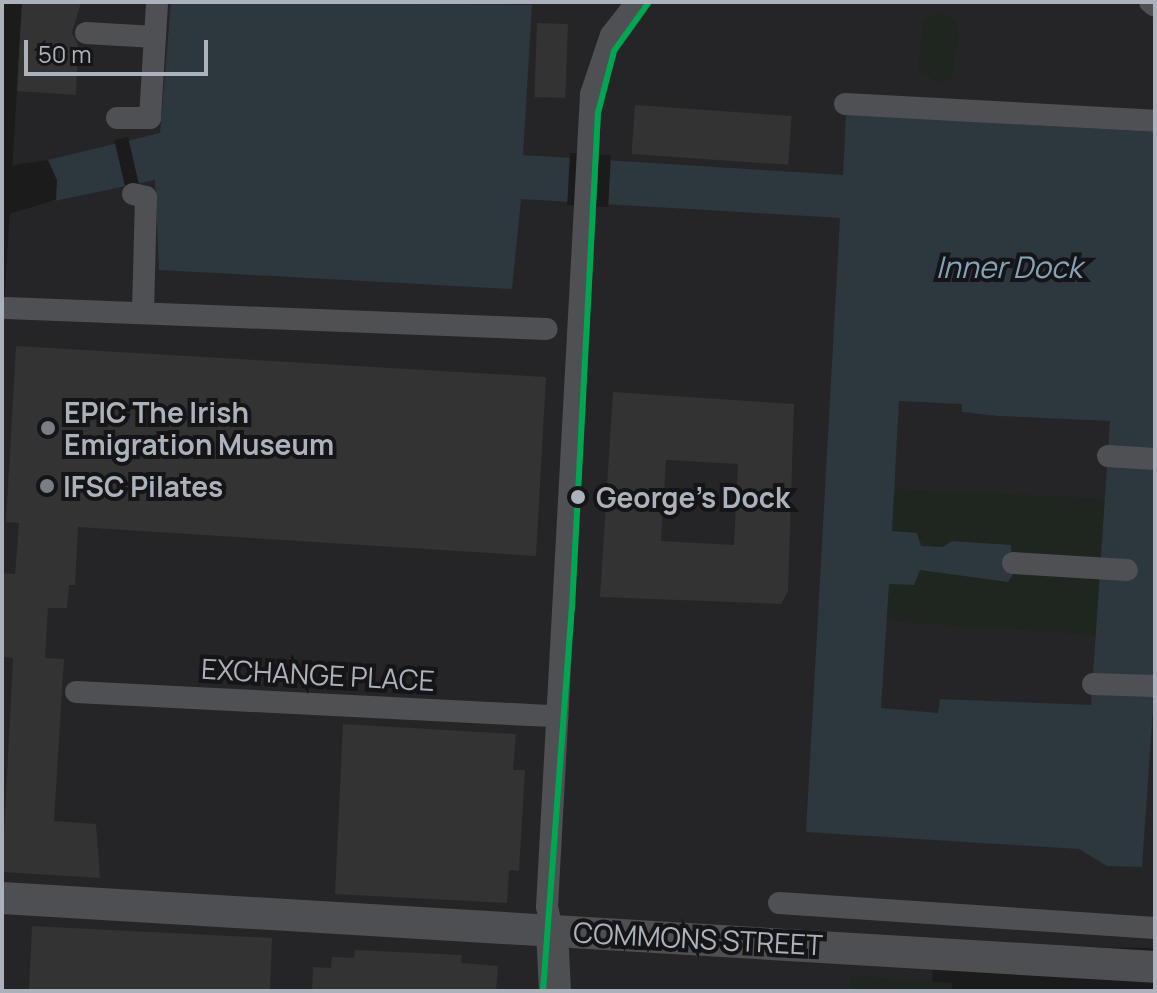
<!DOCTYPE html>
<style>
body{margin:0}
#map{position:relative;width:1157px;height:993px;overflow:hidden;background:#1b1b1b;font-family:Manrope,sans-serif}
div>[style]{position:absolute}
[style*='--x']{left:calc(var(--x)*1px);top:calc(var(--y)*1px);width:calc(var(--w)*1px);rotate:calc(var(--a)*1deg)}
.built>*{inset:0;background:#252527}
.green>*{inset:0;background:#1e261f}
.water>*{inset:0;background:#2d373e}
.pier>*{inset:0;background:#1b1b1b;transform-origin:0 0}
.building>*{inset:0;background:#333;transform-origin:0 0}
.street>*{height:22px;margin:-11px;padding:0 11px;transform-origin:11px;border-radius:11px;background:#4f5054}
.secondary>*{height:32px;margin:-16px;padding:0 16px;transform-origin:16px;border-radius:16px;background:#4e4f52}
.tram-1>*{height:6px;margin:-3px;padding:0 3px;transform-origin:3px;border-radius:3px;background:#00a651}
.dots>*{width:22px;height:22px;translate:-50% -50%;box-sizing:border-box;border:4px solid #151517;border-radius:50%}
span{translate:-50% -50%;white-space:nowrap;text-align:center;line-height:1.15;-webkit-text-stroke:8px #151517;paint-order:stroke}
.poi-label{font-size:28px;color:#acb2bc;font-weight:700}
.left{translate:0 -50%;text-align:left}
.stop-label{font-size:28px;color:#acb2bc;font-weight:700}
.street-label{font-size:28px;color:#acb2bc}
.water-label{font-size:30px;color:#83a3b7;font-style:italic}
.frame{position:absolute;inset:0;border:4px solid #acb2bc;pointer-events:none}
.scale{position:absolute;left:24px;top:40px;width:184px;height:36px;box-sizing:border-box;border:4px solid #acb2bc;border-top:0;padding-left:10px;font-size:24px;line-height:28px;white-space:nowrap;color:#acb2bc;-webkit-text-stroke:6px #151517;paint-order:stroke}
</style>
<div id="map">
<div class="built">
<div style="clip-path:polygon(22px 2px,1135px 2px,1155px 18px,1155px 948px,954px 946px,933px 968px,932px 991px,2px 991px,2px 343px)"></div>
</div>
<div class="green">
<div style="clip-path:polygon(938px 12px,955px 20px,959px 36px,951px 78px,938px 83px,918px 68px,924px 21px)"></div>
<div style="clip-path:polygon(894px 489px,1106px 499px,1097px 635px,887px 621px,889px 583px,920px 570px,1008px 582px,1013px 574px,892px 531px)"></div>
<div style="clip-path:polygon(851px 976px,952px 983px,952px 991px,850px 991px)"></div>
</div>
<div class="water">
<div style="clip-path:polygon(evenodd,171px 2px,532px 5px,523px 155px,843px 175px,846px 114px,1155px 132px,1155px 680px,1142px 867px,1107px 866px,1079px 849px,806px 832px,840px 218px,521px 199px,512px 289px,159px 270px,155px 180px,2px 212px,2px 171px,160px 133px,171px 2px,899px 401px,962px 404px,962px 412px,999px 416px,1110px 421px,1091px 705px,940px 699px,938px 713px,881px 708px,889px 584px,914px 585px,920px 570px,1008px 582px,1013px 574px,1011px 545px,952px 541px,943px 547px,921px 546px,917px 533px,892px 531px,899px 401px)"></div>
</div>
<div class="pier">
<div style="left:128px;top:137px;width:50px;height:14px;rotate:77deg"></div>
<div style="left:570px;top:153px;width:41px;height:52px;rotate:3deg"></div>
<div style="clip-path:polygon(48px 160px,57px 180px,56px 200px,2px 216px,2px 167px)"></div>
</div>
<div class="building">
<div style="clip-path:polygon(22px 2px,81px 2px,72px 33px,78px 45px,76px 95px,17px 91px)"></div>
<div style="left:537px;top:23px;width:31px;height:74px;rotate:2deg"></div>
<div style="left:635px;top:105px;width:157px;height:49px;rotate:4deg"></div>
<div style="clip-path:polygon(16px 346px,546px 377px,536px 556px,78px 527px,75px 585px,69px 585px,67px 608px,48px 608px,45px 658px,64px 659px,54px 821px,96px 824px,100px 878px,2px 872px,13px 658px,2px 657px,2px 573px,15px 574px,19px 523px,6px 522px)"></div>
<div style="clip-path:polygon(evenodd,613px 392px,794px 404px,788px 591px,781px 604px,600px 597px,613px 392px,666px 460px,738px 464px,734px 545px,661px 541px,666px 460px)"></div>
<div style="clip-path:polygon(343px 724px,516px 734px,513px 770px,525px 770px,519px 871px,509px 870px,507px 903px,335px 894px)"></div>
<div style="clip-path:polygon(32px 926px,272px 938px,270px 991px,29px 991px)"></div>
<div style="clip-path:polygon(355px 950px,462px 955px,461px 963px,498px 966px,496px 991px,312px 991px,313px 967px,331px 968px,332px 957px,354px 958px)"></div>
</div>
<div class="street">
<div style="--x:1150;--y:2;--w:6;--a:39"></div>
<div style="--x:86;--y:33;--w:69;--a:3.3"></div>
<div style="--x:845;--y:104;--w:310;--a:3.1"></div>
<div style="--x:117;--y:118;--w:33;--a:0"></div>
<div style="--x:150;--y:118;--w:116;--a:-86.5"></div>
<div style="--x:133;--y:194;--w:13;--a:13"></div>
<div style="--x:146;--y:197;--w:116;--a:91.5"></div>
<div style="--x:6;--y:308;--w:541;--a:2.22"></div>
<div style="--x:1108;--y:456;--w:47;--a:3.7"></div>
<div style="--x:1013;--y:563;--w:114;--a:3.5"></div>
<div style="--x:1093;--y:684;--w:62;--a:1.8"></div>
<div style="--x:76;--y:692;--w:482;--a:2.9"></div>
<div style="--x:779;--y:903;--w:377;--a:3.8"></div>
<div style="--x:552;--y:930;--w:24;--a:-102"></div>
<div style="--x:547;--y:907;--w:814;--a:-86.9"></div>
<div style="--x:591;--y:94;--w:62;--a:-71.3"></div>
<div style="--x:611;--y:35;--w:42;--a:-51.8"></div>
</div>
<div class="secondary">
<div style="--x:2;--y:898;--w:1155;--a:3.42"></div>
<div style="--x:552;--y:930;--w:61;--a:87.2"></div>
</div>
<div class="tram-1">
<div style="--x:543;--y:991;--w:384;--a:-85.7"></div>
<div style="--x:572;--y:608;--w:496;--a:-87"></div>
<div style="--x:598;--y:113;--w:64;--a:-75.5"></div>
<div style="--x:614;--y:51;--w:60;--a:-54.5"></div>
</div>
<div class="dots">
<div style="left:48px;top:428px;background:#797d84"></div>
<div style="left:47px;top:486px;background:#797d84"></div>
<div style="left:578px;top:497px;background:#acb2bc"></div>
</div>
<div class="poi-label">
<span class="left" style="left:64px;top:428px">EPIC The Irish<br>Emigration Museum</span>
<span class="left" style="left:63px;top:486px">IFSC Pilates</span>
</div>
<div class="stop-label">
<span class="left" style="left:596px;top:497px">George's Dock</span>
</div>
<div class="street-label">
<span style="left:318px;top:674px;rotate:3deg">EXCHANGE PLACE</span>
<span style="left:698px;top:938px;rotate:3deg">COMMONS STREET</span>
</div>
<div class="water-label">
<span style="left:1009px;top:267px">Inner Dock</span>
</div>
<div class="frame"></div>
<div class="scale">50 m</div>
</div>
